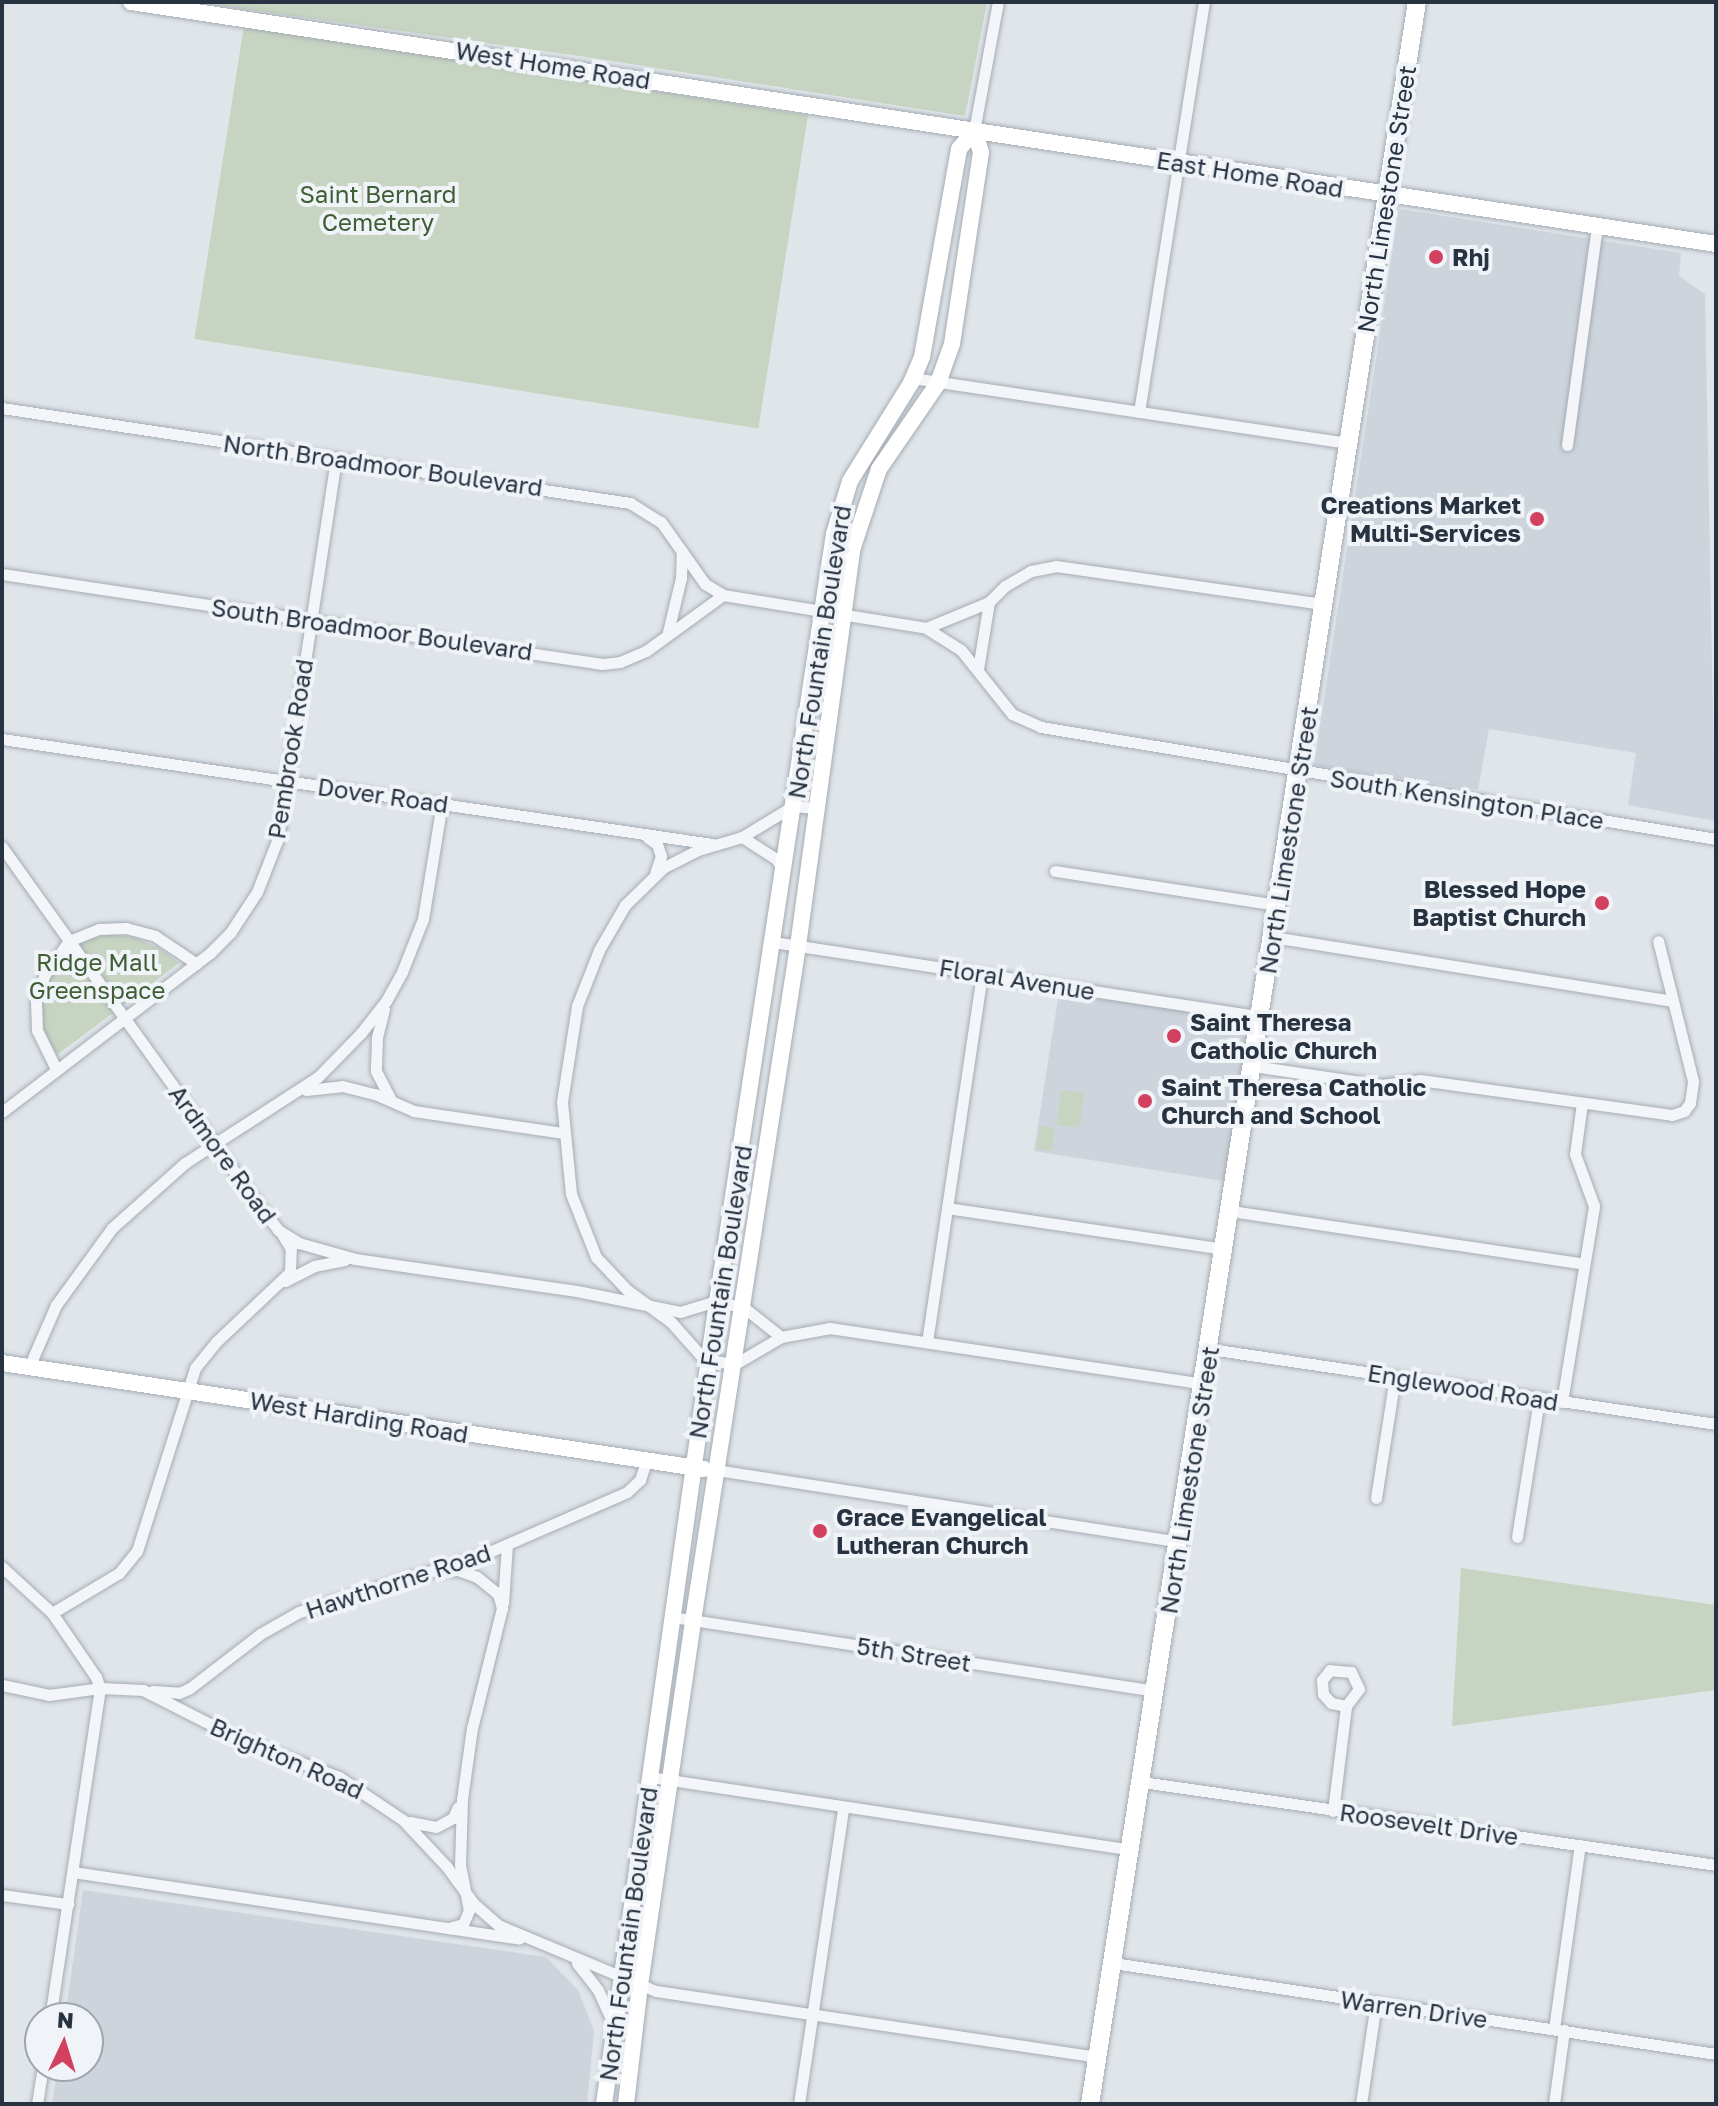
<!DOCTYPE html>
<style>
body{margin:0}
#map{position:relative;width:1718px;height:2106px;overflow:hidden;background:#e0e5ea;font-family:"Golos Text",sans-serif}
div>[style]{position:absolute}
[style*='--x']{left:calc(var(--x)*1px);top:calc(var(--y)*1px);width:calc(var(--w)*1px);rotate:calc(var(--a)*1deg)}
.built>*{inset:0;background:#ced4dc;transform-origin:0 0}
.green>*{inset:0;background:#c7d4c1;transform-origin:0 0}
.roads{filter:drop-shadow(0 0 2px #a5acb4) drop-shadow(0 0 2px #a5acb4)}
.street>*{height:11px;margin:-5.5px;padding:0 5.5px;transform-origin:5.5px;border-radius:5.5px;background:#f3f5f8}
.secondary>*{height:16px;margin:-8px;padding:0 8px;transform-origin:8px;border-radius:8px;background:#fff}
.primary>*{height:18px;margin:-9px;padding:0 9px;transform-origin:9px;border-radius:9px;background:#fff}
.dots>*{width:22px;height:22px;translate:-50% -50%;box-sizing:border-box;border:4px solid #f0f3f7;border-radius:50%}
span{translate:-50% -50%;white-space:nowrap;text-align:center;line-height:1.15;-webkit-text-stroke:8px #f0f3f7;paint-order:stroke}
.street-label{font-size:24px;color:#283342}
.park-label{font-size:24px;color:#3f5e35}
.poi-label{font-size:24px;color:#283342;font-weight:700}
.left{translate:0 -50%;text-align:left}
.right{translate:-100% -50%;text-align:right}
.frame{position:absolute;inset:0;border:4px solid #283342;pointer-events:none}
.north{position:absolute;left:24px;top:2002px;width:80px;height:80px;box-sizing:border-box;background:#f0f3f7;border:2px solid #a0a6af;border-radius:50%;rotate:4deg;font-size:22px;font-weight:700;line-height:32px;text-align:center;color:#283342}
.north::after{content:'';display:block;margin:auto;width:28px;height:36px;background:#d24260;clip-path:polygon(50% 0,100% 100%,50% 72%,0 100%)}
</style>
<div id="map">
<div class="built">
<div style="clip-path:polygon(1399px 209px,1681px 253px,1679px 276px,1705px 294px,1715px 821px,1628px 805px,1636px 753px,1489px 729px,1478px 790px,1314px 765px)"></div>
<div style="left:1060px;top:986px;width:203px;height:167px;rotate:9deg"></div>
<div style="clip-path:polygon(83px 1890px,546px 1957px,578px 1990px,594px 2031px,587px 2104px,52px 2104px,58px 2066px,88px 2066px,88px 2018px,65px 2018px)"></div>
</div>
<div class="green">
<div style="clip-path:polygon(193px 2px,987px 2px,965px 116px,580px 56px)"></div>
<div style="left:244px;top:26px;width:571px;height:317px;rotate:9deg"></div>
<div style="clip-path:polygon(108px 934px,134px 937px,161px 949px,179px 963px,57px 1055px,43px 1034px,41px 991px,57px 959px,80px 941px)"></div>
<div style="left:1061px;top:1090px;width:23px;height:35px;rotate:7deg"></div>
<div style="left:1040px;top:1126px;width:15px;height:23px;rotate:8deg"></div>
<div style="clip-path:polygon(1461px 1568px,1716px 1605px,1716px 1690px,1452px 1726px)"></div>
</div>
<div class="roads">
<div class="street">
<div style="--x:974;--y:131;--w:131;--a:-79.5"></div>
<div style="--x:913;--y:378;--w:441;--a:8.5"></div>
<div style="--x:2;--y:408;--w:635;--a:8.6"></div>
<div style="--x:630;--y:503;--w:36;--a:32"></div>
<div style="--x:661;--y:522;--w:76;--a:54.6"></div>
<div style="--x:705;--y:584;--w:21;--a:31"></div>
<div style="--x:723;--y:595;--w:206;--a:9.2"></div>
<div style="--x:926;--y:628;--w:41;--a:32.2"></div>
<div style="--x:961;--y:650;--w:82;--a:51.4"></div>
<div style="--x:1012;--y:714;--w:32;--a:24"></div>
<div style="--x:1041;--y:727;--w:684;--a:9.42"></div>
<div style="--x:1139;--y:412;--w:415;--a:-81"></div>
<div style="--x:1567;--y:445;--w:220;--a:-82.2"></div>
<div style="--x:2;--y:574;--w:607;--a:8.53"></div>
<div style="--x:602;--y:664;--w:18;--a:-6"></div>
<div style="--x:620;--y:662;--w:28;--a:-23"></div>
<div style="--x:646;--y:651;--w:95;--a:-36"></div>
<div style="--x:926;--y:628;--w:68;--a:-22.4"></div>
<div style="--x:989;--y:602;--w:23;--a:-45"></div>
<div style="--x:1005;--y:586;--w:30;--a:-30"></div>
<div style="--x:1031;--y:571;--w:25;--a:-11"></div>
<div style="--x:1056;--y:566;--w:271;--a:8.1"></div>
<div style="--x:668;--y:632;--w:56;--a:-76.5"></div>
<div style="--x:681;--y:578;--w:26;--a:-88"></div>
<div style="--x:978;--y:669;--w:68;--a:-80.7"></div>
<div style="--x:2;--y:739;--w:718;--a:8.41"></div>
<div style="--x:816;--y:808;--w:23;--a:-175"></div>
<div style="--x:793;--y:806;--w:60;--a:148.7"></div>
<div style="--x:742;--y:837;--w:46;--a:163.5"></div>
<div style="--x:698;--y:850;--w:39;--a:153"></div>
<div style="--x:663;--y:868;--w:53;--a:135.8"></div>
<div style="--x:625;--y:905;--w:52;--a:120"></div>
<div style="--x:599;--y:950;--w:60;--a:111.4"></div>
<div style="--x:577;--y:1006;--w:97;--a:98.9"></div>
<div style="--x:562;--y:1102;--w:92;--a:84.4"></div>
<div style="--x:571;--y:1194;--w:68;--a:68.4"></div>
<div style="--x:596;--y:1257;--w:45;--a:46.8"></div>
<div style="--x:627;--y:1290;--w:54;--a:36"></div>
<div style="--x:671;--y:1322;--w:47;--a:48.5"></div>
<div style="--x:702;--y:1357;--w:8;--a:23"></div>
<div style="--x:709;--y:1360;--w:26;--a:9"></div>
<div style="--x:735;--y:1364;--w:53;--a:-30.4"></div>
<div style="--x:781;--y:1337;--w:50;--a:-10.4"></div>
<div style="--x:830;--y:1328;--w:378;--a:8.5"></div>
<div style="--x:742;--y:837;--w:40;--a:32.9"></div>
<div style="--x:776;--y:859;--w:14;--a:54"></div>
<div style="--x:648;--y:838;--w:11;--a:34"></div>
<div style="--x:657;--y:844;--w:13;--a:72"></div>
<div style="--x:661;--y:856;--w:18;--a:109"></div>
<div style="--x:2;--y:847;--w:433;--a:54.4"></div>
<div style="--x:254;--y:1199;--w:39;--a:52"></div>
<div style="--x:278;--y:1230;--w:25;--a:32"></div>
<div style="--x:299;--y:1243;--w:58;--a:15.9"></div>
<div style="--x:355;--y:1259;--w:224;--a:8.2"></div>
<div style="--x:577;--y:1291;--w:105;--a:11.5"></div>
<div style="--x:680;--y:1312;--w:31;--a:-17"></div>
<div style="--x:710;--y:1303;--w:32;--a:5"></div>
<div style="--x:742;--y:1306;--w:50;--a:38.5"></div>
<div style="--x:1055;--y:871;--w:226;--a:8.7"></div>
<div style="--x:1273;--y:937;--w:405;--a:9.1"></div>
<div style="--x:773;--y:942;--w:494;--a:8.7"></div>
<div style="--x:384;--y:1009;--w:30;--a:104"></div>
<div style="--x:377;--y:1038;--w:33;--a:92"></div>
<div style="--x:376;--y:1071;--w:31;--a:63"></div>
<div style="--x:1253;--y:1066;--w:129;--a:8.4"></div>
<div style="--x:1381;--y:1085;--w:39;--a:-7"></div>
<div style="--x:1420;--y:1080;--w:254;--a:7.9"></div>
<div style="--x:1672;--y:1115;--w:13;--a:-18"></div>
<div style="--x:1684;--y:1111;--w:10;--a:-53"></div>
<div style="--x:1690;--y:1103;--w:22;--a:-82"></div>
<div style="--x:1693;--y:1081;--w:144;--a:-104"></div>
<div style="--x:56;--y:1069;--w:43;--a:-116"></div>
<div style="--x:37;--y:1030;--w:29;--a:-92"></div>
<div style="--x:36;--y:1001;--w:28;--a:-72"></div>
<div style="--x:45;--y:974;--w:41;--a:-54"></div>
<div style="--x:69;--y:941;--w:32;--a:-22"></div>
<div style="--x:99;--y:929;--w:27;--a:-2"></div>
<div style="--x:126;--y:928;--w:30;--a:15"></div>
<div style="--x:155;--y:936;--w:50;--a:33.7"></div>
<div style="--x:306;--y:1090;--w:36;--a:-6"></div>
<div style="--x:342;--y:1086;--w:34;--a:14"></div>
<div style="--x:375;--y:1094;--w:43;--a:23.6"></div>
<div style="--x:414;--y:1111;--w:151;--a:8.4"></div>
<div style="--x:2;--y:1112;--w:262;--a:-37.4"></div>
<div style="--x:210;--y:953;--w:28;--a:-45"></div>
<div style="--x:230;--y:933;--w:49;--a:-56.6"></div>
<div style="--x:257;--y:892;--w:58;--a:-68.7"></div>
<div style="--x:278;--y:838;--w:385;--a:-81.3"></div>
<div style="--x:947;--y:1208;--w:282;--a:8.4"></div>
<div style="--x:1231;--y:1211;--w:357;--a:8.5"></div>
<div style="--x:285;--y:1281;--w:33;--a:-27"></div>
<div style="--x:314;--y:1266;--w:31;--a:-11"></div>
<div style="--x:927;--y:1342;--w:372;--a:-81.5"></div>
<div style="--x:1210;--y:1349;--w:512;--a:8.43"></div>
<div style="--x:29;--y:1367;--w:68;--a:-66.5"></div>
<div style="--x:56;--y:1305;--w:95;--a:-54"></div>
<div style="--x:112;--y:1228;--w:98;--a:-41.7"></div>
<div style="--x:185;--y:1163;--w:158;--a:-32.9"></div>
<div style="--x:318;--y:1077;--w:62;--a:-45.7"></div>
<div style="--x:361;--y:1033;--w:41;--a:-52"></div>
<div style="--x:386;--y:1001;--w:33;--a:-61"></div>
<div style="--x:402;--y:972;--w:57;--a:-68.4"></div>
<div style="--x:423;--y:919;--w:118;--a:-80.7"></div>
<div style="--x:1562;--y:1402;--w:199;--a:-80.7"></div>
<div style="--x:1594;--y:1206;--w:55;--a:-110.1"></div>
<div style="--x:1575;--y:1154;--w:51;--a:-82.2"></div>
<div style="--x:716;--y:1470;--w:469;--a:8.8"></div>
<div style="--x:1376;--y:1498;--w:122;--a:-81.1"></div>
<div style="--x:1517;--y:1537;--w:140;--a:-80.9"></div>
<div style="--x:2;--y:1567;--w:68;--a:42.6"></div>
<div style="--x:52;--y:1613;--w:78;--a:55.5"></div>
<div style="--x:96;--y:1677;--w:12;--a:70"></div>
<div style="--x:100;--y:1688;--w:334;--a:98.6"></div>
<div style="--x:443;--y:1570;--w:15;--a:0"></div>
<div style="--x:458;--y:1570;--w:20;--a:20"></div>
<div style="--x:477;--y:1577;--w:27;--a:39"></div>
<div style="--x:498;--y:1594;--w:15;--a:74"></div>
<div style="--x:502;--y:1608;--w:124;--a:104"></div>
<div style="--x:472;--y:1728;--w:72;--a:98"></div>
<div style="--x:462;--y:1799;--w:66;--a:91.7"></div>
<div style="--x:460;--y:1865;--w:46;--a:78.7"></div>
<div style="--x:469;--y:1910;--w:15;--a:113"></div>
<div style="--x:463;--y:1924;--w:15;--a:164"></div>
<div style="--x:503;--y:1603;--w:59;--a:-86.1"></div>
<div style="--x:52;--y:1613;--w:78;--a:-30.8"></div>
<div style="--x:119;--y:1573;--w:28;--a:-51"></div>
<div style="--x:137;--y:1551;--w:192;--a:-72.4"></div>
<div style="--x:195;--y:1368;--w:33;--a:-51"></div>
<div style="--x:216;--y:1342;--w:102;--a:-43.4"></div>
<div style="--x:290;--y:1272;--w:23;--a:-88"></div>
<div style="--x:291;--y:1249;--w:17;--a:-121"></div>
<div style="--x:672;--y:1617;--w:489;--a:8.7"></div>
<div style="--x:2;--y:1685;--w:48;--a:12"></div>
<div style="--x:49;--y:1695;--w:51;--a:-7.8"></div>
<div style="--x:100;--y:1688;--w:43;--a:2.7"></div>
<div style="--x:143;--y:1690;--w:110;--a:27"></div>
<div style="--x:241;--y:1740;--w:105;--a:20.7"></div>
<div style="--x:339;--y:1777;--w:77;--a:33.9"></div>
<div style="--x:403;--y:1820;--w:64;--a:46.9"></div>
<div style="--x:447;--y:1867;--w:46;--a:53.9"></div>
<div style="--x:474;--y:1904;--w:32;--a:41"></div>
<div style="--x:498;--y:1925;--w:171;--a:22.7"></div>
<div style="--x:656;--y:1991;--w:446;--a:8.5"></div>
<div style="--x:153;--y:1691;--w:26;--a:4"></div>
<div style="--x:179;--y:1693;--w:12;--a:-24"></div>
<div style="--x:190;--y:1688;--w:88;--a:-37.6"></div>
<div style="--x:260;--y:1634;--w:45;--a:-29.4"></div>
<div style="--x:299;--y:1612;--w:189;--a:-17.2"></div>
<div style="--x:480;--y:1556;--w:160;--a:-23.5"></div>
<div style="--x:627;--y:1492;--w:18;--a:-43"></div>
<div style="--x:640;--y:1480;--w:20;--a:-72"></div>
<div style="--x:650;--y:1777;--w:487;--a:8.6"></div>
<div style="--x:1142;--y:1782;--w:580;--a:8.23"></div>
<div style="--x:1333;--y:1811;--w:106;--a:-82.9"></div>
<div style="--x:1346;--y:1706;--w:21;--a:-53"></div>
<div style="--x:1359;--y:1689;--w:19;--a:-115"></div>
<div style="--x:1351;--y:1672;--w:21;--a:-175"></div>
<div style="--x:1330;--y:1670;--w:13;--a:129"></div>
<div style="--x:1322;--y:1680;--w:14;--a:86"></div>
<div style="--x:1323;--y:1694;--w:12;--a:48"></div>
<div style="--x:1331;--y:1703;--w:15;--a:11"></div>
<div style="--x:410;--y:1822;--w:26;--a:11"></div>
<div style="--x:436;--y:1827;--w:19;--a:-28"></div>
<div style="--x:453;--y:1818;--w:12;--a:-66"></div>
<div style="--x:73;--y:1872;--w:451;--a:8.5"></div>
<div style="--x:2;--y:1895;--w:67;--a:7.8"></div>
<div style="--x:577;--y:1963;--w:34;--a:52"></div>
<div style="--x:598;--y:1990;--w:36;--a:66"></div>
<div style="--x:1113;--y:1963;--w:610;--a:8.58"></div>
<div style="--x:1554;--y:2029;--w:186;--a:-82"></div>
<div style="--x:37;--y:2104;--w:38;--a:-81"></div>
<div style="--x:799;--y:2104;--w:299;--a:-81.5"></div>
<div style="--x:1361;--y:2104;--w:102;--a:-81.6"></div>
<div style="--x:1554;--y:2104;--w:75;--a:-82.3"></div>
</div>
<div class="secondary">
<div style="--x:131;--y:2;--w:1603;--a:8.68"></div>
<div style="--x:2;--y:1363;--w:710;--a:8.59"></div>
<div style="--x:604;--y:2104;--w:810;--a:-81.98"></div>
<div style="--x:717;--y:1302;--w:777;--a:-81.34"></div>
<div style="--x:834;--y:534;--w:55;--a:-73.2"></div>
<div style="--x:850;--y:481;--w:115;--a:-58.1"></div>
<div style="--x:911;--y:383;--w:28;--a:-67"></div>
<div style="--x:922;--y:357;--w:211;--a:-79.9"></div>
<div style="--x:959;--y:149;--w:23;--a:-50"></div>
<div style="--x:626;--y:2104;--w:120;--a:-83.3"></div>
<div style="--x:640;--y:1985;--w:368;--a:-81.7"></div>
<div style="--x:693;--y:1621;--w:683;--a:-81.16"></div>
<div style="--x:798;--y:946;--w:400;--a:-82.2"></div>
<div style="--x:852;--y:550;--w:85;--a:-71.6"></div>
<div style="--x:879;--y:469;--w:104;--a:-55.5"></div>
<div style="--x:938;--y:383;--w:41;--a:-70.3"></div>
<div style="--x:952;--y:344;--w:194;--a:-81.4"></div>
<div style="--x:981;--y:152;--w:22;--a:-108"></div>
</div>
<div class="primary">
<div style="--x:1090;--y:2104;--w:2127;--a:-81.16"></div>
</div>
</div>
<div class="dots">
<div style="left:1436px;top:257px;background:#d24260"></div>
<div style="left:1537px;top:519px;background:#d24260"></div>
<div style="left:1602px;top:903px;background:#d24260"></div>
<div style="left:1174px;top:1036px;background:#d24260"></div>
<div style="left:1145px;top:1101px;background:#d24260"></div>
<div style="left:820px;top:1531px;background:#d24260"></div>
</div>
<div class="street-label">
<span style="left:553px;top:65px;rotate:9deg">West Home Road</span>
<span style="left:1250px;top:174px;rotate:9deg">East Home Road</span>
<span style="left:1386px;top:199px;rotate:-81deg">North Limestone Street</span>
<span style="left:383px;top:465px;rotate:8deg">North Broadmoor Boulevard</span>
<span style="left:372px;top:629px;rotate:8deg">South Broadmoor Boulevard</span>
<span style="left:819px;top:652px;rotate:-81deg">North Fountain Boulevard</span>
<span style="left:290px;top:749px;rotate:-81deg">Pembrook Road</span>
<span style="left:383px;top:795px;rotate:8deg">Dover Road</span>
<span style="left:1467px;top:799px;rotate:9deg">South Kensington Place</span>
<span style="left:1288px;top:840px;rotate:-81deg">North Limestone Street</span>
<span style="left:1017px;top:979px;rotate:9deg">Floral Avenue</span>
<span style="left:223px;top:1154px;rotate:54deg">Ardmore Road</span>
<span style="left:720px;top:1292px;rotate:-81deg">North Fountain Boulevard</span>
<span style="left:1463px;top:1387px;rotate:9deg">Englewood Road</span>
<span style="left:359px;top:1417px;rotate:9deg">West Harding Road</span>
<span style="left:1189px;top:1480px;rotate:-81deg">North Limestone Street</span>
<span style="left:398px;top:1581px;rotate:-18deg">Hawthorne Road</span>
<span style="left:914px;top:1654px;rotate:9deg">5th Street</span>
<span style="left:287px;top:1758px;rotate:24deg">Brighton Road</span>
<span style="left:1429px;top:1824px;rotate:8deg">Roosevelt Drive</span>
<span style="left:628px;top:1934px;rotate:-82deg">North Fountain Boulevard</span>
<span style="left:1414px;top:2009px;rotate:8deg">Warren Drive</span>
</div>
<div class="park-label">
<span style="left:378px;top:208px">Saint Bernard<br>Cemetery</span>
<span style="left:97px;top:976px">Ridge Mall<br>Greenspace</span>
</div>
<div class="poi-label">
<span class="left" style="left:1452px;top:257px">Rhj</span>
<span class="right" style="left:1521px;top:519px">Creations Market<br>Multi-Services</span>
<span class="right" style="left:1586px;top:903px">Blessed Hope<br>Baptist Church</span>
<span class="left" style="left:1190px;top:1036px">Saint Theresa<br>Catholic Church</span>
<span class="left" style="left:1161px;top:1101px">Saint Theresa Catholic<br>Church and School</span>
<span class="left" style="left:836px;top:1531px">Grace Evangelical<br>Lutheran Church</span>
</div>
<div class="frame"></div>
<div class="north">N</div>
</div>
